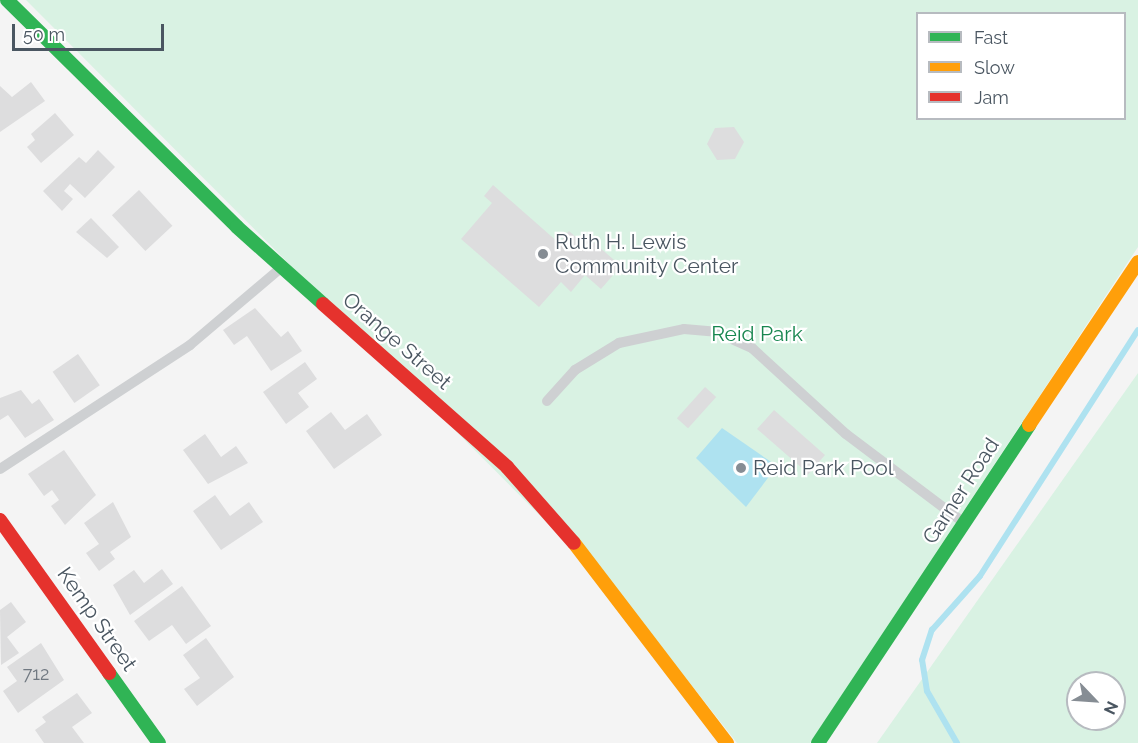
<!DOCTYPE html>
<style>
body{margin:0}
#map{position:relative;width:1138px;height:743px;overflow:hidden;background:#f4f4f4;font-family:Raleway,sans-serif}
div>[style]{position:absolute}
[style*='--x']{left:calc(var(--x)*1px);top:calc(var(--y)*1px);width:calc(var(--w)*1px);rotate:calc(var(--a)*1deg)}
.green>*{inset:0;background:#d9f2e3}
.water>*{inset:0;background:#aee2f0}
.stream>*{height:6px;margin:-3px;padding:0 3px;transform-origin:3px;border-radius:3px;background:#aee2f0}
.building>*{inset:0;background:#ddddde;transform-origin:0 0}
.lane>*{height:10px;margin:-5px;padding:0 5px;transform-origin:5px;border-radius:5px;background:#ced0d2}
.fast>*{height:14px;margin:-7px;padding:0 7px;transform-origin:7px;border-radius:7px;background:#30b455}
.slow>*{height:14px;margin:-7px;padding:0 7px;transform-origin:7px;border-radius:7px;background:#ff9f0a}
.jam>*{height:14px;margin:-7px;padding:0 7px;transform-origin:7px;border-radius:7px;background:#e5322d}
.dots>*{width:16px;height:16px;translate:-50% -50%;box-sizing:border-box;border:3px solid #fff;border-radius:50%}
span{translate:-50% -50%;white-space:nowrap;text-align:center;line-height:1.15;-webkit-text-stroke:4.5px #fff;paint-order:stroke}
.number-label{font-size:18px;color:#707881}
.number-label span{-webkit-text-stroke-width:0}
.poi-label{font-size:21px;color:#4a5661}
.left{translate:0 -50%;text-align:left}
.park-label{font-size:21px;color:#17864f}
.street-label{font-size:21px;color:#4a5661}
.legend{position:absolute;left:916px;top:12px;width:210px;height:108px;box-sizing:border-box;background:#fff;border:2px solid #b7bbc0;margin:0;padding:8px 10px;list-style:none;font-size:18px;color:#4a5661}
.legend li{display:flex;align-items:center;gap:12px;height:30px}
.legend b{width:30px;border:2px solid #b7bbc0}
.north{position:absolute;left:1066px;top:671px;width:60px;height:60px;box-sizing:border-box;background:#fff;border:2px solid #b7bbc0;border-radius:50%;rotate:115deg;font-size:16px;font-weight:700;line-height:24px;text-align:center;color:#4a5661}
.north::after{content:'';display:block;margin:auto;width:21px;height:27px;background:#868d94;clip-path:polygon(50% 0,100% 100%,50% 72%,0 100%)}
.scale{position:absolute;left:12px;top:24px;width:152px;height:27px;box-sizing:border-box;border:3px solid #4a5661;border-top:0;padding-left:8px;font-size:18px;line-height:21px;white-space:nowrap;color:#4a5661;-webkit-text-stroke:4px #fff;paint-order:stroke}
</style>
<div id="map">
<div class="green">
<div style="clip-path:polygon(evenodd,26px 0,1138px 0,1138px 247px,810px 743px,737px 743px,627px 603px,26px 0,918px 14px,1124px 14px,1124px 118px,918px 118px,918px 14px)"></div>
<div style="clip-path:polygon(evenodd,1138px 373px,1138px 743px,877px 743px,1138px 373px,1078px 683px,1114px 683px,1114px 719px,1078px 719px,1078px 683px)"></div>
</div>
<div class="water">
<div style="clip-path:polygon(722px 428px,777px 466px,746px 507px,696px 458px)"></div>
</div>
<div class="stream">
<div style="--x:957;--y:743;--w:60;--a:-120"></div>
<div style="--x:927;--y:691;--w:31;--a:-99"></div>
<div style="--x:922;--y:660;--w:32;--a:-72"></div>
<div style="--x:932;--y:630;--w:72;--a:-48.4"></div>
<div style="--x:980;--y:576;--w:292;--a:-57.3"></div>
</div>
<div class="building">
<div style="clip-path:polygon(31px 82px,45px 101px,0 132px,0 86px,12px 97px)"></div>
<div style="clip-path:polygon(55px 113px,74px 135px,41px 163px,27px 147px,35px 140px,31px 134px)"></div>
<div style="clip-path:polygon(734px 127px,744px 142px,735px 159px,717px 160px,707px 144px,715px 128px)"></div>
<div style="clip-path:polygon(98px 150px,115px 167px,85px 198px,70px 184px,64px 191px,73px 199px,62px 211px,43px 191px,79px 157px,86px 163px)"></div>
<div style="clip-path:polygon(493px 185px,559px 243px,569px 231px,578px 239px,583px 233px,621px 266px,601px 289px,585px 275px,571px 292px,561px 282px,539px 307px,461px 239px,492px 203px,484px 196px)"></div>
<div style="left:139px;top:190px;width:49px;height:37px;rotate:47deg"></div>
<div style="clip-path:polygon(91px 218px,119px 247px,107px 258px,76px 232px)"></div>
<div style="clip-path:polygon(255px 308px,281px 337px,288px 331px,302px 351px,271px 371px,247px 336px,234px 345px,223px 330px)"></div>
<div style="left:78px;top:354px;width:38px;height:31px;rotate:55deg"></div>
<div style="clip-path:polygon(305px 362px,317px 379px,298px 393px,309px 407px,286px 424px,263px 392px)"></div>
<div style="left:705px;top:387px;width:15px;height:42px;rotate:42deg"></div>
<div style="clip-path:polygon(21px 390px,32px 404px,39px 399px,54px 420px,25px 438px,8px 415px,0 420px,0 398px)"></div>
<div style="clip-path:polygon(774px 410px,825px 455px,805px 478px,803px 469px,757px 429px)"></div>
<div style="clip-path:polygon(331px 412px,345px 430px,367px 414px,382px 435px,334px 469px,306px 431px)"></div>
<div style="clip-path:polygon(205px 434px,221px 457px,236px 446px,248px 463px,208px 484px,183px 450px)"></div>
<div style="clip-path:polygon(64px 450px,96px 495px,65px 525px,51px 506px,59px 500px,52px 490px,44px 496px,28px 474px)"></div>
<div style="clip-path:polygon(215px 495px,230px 516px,249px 502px,263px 522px,221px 550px,193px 511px)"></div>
<div style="clip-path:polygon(113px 502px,131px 537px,110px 552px,115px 559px,99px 571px,86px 553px,99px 544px,84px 523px)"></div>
<div style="clip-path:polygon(162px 569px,173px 584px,130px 615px,113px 585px,134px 570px,144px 583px)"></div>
<div style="clip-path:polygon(182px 586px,211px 626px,186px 644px,172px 625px,149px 641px,134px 621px)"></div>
<div style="clip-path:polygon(11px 602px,26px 622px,7px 637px,19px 653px,1px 665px,0 610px)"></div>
<div style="clip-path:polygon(206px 638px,234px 677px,197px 706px,184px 689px,200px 678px,183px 655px)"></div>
<div style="clip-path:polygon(41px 643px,64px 680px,18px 713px,3px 691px,17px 681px,7px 667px)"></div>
<div style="clip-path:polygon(77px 693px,92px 713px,72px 727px,84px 743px,44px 743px,35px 730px,46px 722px,42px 717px)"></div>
</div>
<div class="lane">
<div style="--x:547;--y:401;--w:42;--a:-47.9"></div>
<div style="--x:575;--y:370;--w:52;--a:-31.5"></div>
<div style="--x:619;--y:343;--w:66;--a:-12.2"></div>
<div style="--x:684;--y:329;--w:32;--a:5"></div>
<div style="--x:716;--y:332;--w:39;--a:24"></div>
<div style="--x:752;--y:348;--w:127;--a:42.5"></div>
<div style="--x:846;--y:434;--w:148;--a:37"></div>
<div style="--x:0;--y:469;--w:227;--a:-33.1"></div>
<div style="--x:190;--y:345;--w:121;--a:-40.3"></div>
</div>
<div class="fast">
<div style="--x:7;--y:0;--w:323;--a:44.6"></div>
<div style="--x:237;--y:227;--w:115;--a:41.8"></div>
<div style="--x:109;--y:673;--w:86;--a:54.5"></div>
<div style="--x:818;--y:743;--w:382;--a:-56.4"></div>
</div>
<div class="slow">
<div style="--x:1029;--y:425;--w:196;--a:-56.2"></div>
<div style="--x:574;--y:543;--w:252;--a:52.6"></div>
</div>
<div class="jam">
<div style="--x:323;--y:304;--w:246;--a:41.5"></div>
<div style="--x:507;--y:467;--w:101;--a:48.6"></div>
<div style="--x:0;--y:520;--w:188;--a:54.5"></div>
</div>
<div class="dots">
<div style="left:543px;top:254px;background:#868d94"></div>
<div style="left:741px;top:468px;background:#868d94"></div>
</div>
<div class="number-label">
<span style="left:36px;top:674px">712</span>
</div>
<div class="poi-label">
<span class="left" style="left:555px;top:254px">Ruth H. Lewis<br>Community Center</span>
<span class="left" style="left:753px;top:468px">Reid Park Pool</span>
</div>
<div class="park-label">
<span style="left:757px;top:334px">Reid Park</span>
</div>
<div class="street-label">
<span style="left:397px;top:341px;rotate:41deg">Orange Street</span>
<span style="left:961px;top:491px;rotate:-57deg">Garner Road</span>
<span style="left:97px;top:619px;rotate:55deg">Kemp Street</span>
</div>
<ul class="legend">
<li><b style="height:8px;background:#30b455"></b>Fast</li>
<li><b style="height:8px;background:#ff9f0a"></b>Slow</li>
<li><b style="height:8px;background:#e5322d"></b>Jam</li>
</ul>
<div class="north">N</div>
<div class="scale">50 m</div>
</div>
